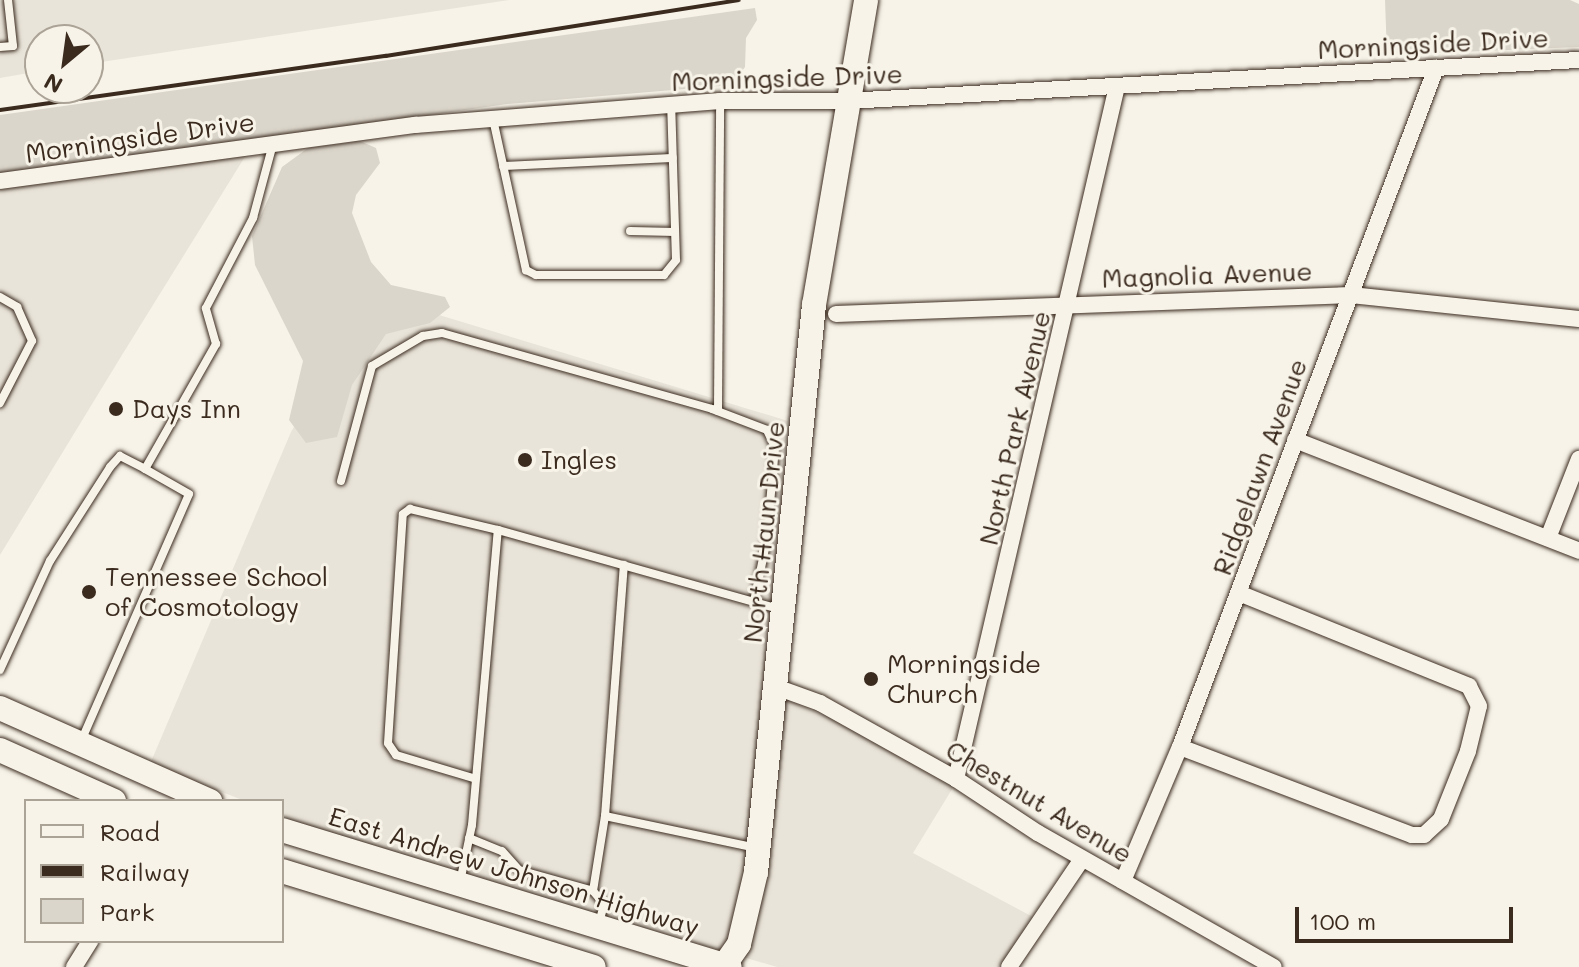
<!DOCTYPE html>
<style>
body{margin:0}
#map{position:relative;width:1579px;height:967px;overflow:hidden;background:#f7f3e8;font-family:Mali,sans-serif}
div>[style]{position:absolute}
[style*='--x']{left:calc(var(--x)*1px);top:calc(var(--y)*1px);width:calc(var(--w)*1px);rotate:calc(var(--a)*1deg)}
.built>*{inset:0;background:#e9e4d9}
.green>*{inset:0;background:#dbd6cb}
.roads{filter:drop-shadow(0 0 2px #3b2a1e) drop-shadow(0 0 2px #3b2a1e)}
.lane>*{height:8px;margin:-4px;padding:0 4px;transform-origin:4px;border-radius:4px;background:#f7f3e8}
.street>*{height:16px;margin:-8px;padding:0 8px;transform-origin:8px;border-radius:8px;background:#f7f3e8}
.secondary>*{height:24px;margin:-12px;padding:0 12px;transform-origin:12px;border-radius:12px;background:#f7f3e8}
.rail>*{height:4px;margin:-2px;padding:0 2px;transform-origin:2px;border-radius:2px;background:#3b2a1e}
.dots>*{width:22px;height:22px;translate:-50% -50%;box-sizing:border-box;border:4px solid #f7f3e8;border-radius:50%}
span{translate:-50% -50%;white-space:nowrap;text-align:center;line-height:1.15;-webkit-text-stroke:6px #f7f3e8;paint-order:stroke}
.street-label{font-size:26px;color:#3b2a1e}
.poi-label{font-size:26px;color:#3b2a1e}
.left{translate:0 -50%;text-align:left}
.legend{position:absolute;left:24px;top:799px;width:260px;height:144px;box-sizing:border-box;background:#f7f3e8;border:2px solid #aca397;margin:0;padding:10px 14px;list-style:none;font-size:24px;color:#3b2a1e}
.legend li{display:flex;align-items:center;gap:16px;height:40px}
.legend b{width:40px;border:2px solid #aca397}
.north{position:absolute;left:24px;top:24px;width:80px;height:80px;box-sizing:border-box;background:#f7f3e8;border:2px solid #aca397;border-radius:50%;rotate:209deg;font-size:22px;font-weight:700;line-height:32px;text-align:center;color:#3b2a1e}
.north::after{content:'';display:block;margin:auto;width:28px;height:36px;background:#3b2a1e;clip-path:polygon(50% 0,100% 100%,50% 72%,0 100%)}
.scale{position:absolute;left:1295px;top:907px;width:218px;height:36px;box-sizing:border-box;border:4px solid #3b2a1e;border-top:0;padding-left:10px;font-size:24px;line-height:28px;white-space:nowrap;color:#3b2a1e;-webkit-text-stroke:6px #f7f3e8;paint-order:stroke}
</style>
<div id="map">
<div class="built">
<div style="clip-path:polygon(0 0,509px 0,88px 64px,88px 40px,40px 40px,40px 71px,0 78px)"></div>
<div style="clip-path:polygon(251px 147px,122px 355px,0 555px,0 181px)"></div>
<div style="clip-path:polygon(370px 294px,788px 421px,765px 691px,835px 720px,954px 786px,913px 853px,1035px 918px,999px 967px,777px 967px,321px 832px,282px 816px,282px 801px,245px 801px,150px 764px,291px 432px)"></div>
</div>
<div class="green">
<div style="clip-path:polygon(1385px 0,1570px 0,1579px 4px,1579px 47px,1387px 55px)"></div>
<div style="clip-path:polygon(755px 8px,757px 20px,746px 38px,745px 67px,732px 85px,507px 104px,0 177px,0 115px)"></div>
<div style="clip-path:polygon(360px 141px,376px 148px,380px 163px,356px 195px,352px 213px,371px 262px,391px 285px,445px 297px,450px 307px,430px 323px,386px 334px,352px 385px,337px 437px,306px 443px,289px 420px,303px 361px,255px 265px,252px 236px,282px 167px,308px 148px)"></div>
</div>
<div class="roads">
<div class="lane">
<div style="--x:0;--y:47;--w:13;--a:-4"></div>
<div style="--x:13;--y:46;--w:46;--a:-96.2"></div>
<div style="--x:493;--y:119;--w:155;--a:77.7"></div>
<div style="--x:526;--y:270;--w:11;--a:27"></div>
<div style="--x:536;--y:275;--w:128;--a:0"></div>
<div style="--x:664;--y:275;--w:19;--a:-51"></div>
<div style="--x:676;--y:260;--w:155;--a:-91.8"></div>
<div style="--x:503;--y:166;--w:170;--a:-2.7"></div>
<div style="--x:630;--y:231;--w:45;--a:1.3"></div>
<div style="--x:0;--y:297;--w:20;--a:30"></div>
<div style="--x:17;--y:307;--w:37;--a:66"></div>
<div style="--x:32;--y:341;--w:70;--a:117.3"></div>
<div style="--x:718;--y:411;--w:310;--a:-89.6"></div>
<div style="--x:341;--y:481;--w:119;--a:-74.9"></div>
<div style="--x:372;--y:366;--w:59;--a:-30.5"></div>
<div style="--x:423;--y:336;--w:19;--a:-9"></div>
<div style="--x:442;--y:333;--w:280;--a:15.7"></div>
<div style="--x:712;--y:409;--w:59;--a:20.9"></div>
<div style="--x:767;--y:430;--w:19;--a:65"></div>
<div style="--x:775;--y:447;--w:92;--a:95"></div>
<div style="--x:767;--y:539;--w:64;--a:101.7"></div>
<div style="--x:0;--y:670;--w:120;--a:-65.4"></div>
<div style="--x:50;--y:561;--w:112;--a:-57.4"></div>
<div style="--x:110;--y:467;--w:15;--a:-48"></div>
<div style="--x:120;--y:456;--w:28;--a:27"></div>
<div style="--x:82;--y:739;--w:267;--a:-66.4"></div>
<div style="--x:189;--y:494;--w:51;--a:-150.4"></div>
<div style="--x:145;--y:469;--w:144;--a:-60.4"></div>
<div style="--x:216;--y:344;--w:37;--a:-106"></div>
<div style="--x:206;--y:308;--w:102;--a:-62.4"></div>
<div style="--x:253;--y:218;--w:77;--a:-74.9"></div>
<div style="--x:473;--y:778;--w:80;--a:-163.4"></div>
<div style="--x:396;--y:755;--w:14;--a:-124"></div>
<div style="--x:388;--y:743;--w:229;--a:-86.3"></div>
<div style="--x:403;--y:514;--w:9;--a:-36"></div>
<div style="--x:410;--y:509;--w:90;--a:13.4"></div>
<div style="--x:605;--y:816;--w:155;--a:11.9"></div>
<div style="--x:469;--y:838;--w:35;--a:22"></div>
<div style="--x:502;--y:851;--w:25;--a:48"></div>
<div style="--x:519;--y:870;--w:77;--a:15.8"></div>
<div style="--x:460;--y:882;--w:58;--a:-78.1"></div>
<div style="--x:472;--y:825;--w:296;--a:-85"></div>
<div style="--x:498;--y:530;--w:292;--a:15.7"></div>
<div style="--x:599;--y:923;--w:20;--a:-75"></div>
<div style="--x:604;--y:904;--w:17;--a:-130"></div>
<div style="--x:593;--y:891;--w:76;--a:-80.9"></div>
<div style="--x:605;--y:816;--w:252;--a:-85.7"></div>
</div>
<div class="street">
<div style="--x:0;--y:181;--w:419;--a:-7.7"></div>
<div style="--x:415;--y:125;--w:306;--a:-4.5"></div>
<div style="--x:720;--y:101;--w:127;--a:0"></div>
<div style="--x:847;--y:101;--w:733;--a:-3.21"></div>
<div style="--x:836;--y:314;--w:515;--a:-2.11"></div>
<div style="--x:1351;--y:295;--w:229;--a:6"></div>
<div style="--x:1295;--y:440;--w:305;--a:21.3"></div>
<div style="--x:1548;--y:538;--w:85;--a:-68.6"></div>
<div style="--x:776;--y:687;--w:47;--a:20"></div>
<div style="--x:820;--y:703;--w:156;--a:29.2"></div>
<div style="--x:956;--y:779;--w:98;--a:33.4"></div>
<div style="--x:1038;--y:833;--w:271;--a:29.6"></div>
<div style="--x:1180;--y:747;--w:248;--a:20.8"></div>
<div style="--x:1412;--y:835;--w:12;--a:0"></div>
<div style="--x:1424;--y:835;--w:23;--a:-43"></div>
<div style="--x:1441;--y:819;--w:73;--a:-68.3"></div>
<div style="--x:1468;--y:751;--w:46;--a:-76.3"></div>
<div style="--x:1479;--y:706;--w:22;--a:-117"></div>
<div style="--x:1469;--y:686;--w:248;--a:-158"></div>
<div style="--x:956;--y:779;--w:711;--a:-76.92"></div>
<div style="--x:1123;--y:881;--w:146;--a:-67"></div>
<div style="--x:1180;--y:747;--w:726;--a:-69.34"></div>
<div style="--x:74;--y:967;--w:31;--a:-58"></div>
<div style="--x:1009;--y:967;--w:130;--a:-55.9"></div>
</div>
<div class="secondary">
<div style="--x:0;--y:708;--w:230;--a:23.9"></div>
<div style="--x:0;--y:750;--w:125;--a:24.1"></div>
<div style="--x:282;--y:830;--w:468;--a:17"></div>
<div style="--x:282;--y:871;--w:326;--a:17.1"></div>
<div style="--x:723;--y:967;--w:28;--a:-55"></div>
<div style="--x:739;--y:944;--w:74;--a:-76.7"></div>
<div style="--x:756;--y:872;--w:570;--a:-84.16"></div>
<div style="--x:814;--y:305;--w:309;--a:-80.3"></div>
</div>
</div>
<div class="rail">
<div style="--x:0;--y:110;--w:390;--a:-8"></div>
<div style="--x:386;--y:56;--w:357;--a:-9"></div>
</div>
<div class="dots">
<div style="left:116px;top:409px;background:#3b2a1e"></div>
<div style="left:525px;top:460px;background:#3b2a1e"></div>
<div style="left:89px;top:592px;background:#3b2a1e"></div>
<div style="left:871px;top:679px;background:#3b2a1e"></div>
</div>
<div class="street-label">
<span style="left:1433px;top:44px;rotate:-3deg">Morningside Drive</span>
<span style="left:787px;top:78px;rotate:-2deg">Morningside Drive</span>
<span style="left:140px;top:138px;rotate:-8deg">Morningside Drive</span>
<span style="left:1207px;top:275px;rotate:-2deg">Magnolia Avenue</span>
<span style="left:1015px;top:428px;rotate:-77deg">North Park Avenue</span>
<span style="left:1260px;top:467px;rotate:-70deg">Ridgelawn Avenue</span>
<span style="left:764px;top:532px;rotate:-84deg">North Haun Drive</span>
<span style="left:1039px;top:802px;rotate:31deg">Chestnut Avenue</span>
<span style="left:514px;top:872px;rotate:17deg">East Andrew Johnson Highway</span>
</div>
<div class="poi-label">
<span class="left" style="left:132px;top:409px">Days Inn</span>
<span class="left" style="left:541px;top:460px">Ingles</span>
<span class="left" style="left:105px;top:592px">Tennessee School<br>of Cosmotology</span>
<span class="left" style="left:887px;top:679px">Morningside<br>Church</span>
</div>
<ul class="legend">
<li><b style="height:10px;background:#f7f3e8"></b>Road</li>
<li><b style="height:10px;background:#3b2a1e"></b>Railway</li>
<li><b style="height:22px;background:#dbd6cb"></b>Park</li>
</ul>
<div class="north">N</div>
<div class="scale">100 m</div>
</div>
